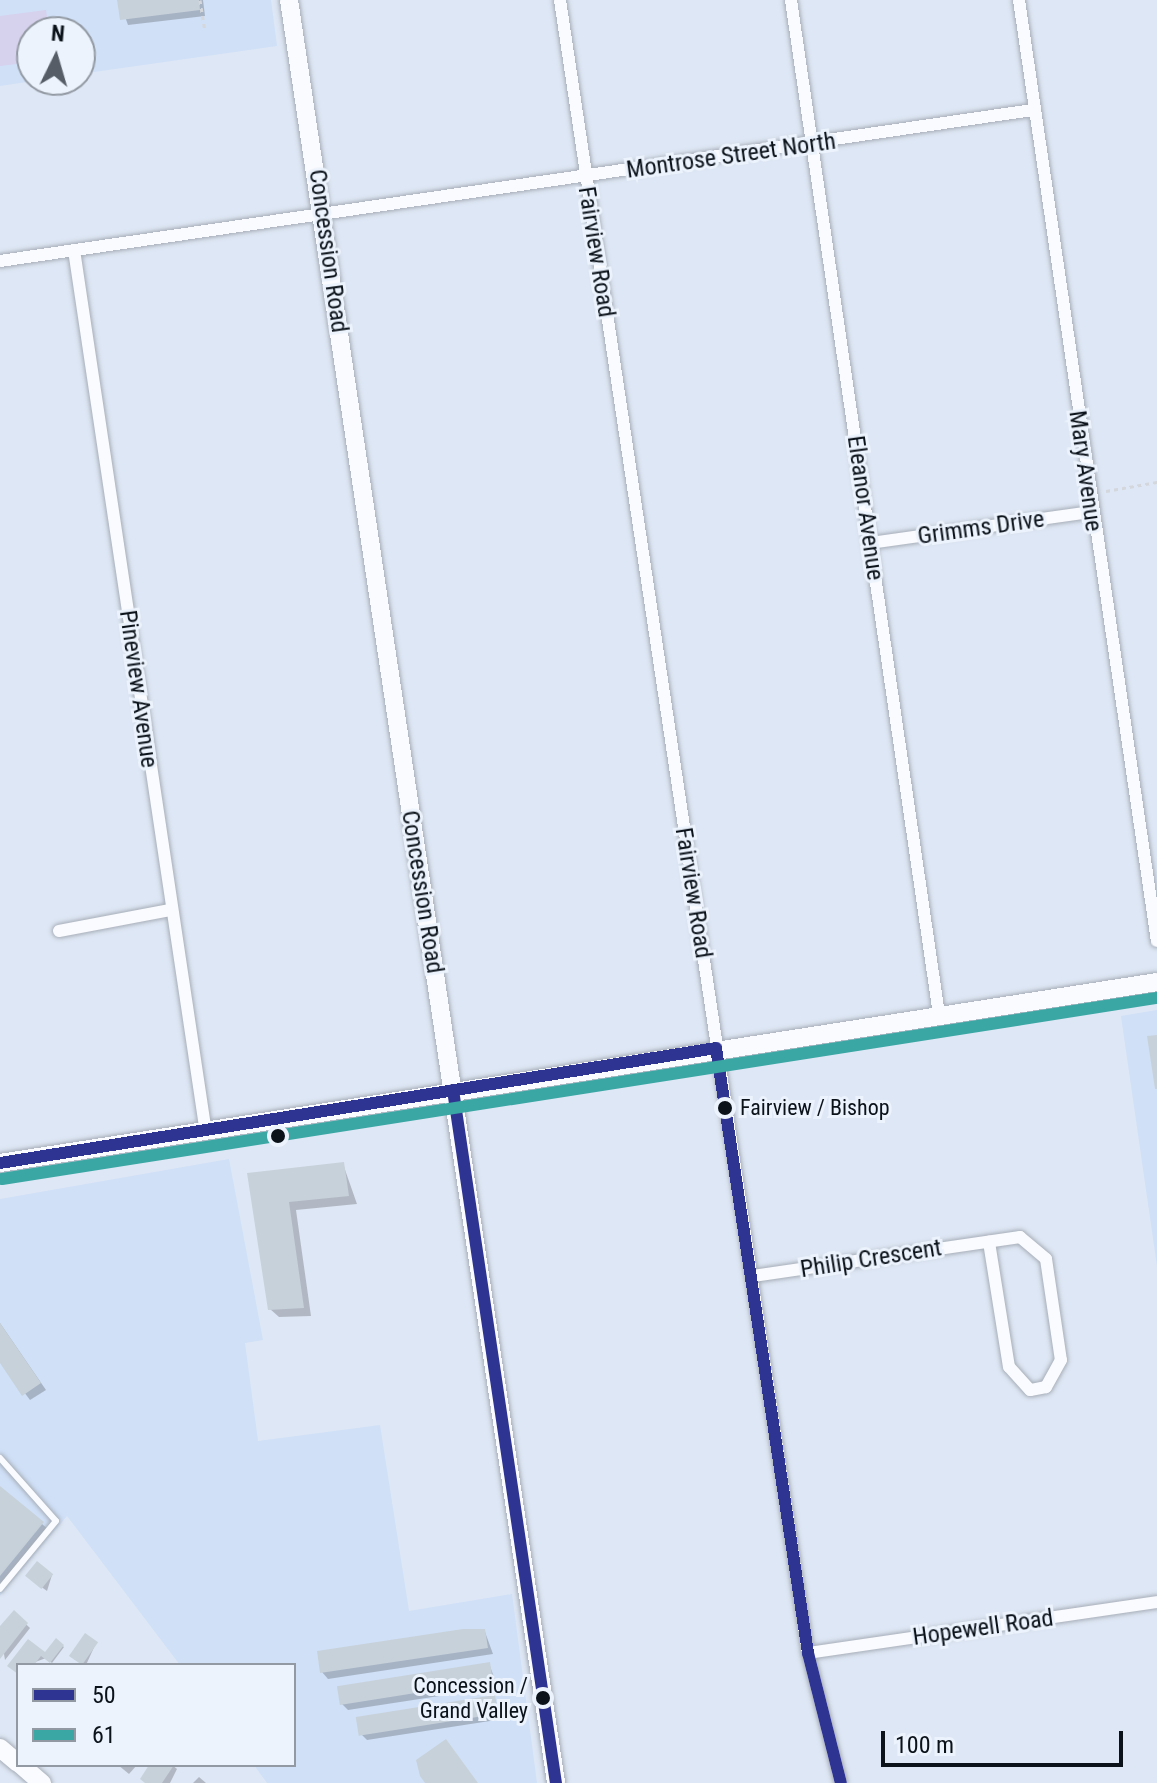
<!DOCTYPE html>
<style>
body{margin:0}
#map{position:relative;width:1157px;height:1783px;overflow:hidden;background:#dee7f5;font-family:"Roboto Condensed",sans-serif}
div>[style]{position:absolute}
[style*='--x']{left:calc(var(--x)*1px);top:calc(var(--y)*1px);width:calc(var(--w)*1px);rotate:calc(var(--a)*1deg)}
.built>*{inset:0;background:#d0e0f7}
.green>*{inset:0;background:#d6d1ed}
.shadow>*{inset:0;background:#0003}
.building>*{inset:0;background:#c7d1da;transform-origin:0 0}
.path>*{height:3px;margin-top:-1.5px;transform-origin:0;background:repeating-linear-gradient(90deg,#d4d7db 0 4px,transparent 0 8px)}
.roads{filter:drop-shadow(0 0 2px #a7aeb8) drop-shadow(0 0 2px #a7aeb8)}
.service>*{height:6px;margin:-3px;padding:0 3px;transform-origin:3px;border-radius:3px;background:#fafbfe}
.minor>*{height:12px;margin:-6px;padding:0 6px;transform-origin:6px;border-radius:6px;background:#fafbfe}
.secondary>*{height:18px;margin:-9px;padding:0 9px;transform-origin:9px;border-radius:9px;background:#fafbfe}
.bus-1>*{height:12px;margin:-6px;padding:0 6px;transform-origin:6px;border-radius:6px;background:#2e3491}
.bus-2>*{height:12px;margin:-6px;padding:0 6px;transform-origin:6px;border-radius:6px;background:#3aa7a4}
.dots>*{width:22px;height:22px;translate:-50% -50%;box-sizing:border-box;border:4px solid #ecf3fc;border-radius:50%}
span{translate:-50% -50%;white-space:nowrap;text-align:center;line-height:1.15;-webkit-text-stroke:6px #ecf3fc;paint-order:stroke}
.bus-label{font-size:22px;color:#0c121a}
.left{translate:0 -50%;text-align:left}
.right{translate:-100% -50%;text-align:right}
.street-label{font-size:24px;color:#0c121a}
.legend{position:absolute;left:16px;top:1663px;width:280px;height:104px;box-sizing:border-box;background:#ecf3fc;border:2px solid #9299a2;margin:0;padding:10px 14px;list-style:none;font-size:24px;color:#0c121a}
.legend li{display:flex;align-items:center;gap:16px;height:40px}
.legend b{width:40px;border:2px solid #9299a2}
.north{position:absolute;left:16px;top:16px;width:80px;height:80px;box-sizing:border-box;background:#ecf3fc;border:2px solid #9299a2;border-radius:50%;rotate:5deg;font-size:22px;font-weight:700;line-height:32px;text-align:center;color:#0c121a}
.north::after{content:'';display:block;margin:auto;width:28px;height:36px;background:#565d67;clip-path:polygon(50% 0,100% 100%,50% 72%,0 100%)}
.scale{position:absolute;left:881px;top:1731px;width:242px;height:36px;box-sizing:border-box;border:4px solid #0c121a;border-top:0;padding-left:10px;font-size:24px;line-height:28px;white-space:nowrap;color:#0c121a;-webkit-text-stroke:6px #ecf3fc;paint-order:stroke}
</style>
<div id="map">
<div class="built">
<div style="clip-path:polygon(0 0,271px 0,277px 46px,80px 74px,80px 32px,32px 32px,32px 80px,40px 80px,0 86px)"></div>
<div style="clip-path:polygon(1157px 1010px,1157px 1266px,1121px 1016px)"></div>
<div style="clip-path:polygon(229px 1159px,263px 1340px,245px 1343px,258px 1441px,380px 1425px,409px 1611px,512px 1594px,537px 1783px,267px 1783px,254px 1765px,294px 1765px,294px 1665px,180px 1665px,67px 1516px,0 1596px,0 1199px)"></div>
</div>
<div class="green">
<div style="clip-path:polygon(46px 10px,49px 32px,32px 32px,32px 62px,0 66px,0 16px)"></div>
</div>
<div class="shadow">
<div style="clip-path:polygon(119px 0,203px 0,205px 16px,128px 25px)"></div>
<div style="clip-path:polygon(343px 1164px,357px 1204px,296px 1210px,311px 1316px,279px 1317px,270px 1309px,250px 1175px)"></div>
<div style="clip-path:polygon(0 1323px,46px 1390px,30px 1400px,0 1360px)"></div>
<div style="clip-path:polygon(0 1488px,49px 1530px,0 1589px)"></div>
<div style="clip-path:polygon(52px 1575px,47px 1591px,32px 1580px)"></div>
<div style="clip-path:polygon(14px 1613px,30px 1628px,5px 1660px,0 1630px)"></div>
<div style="clip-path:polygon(485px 1632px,493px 1654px,328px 1679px,322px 1672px)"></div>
<div style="clip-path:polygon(56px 1641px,64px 1647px,52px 1663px,46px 1658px,14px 1670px,28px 1642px,45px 1655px)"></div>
<div style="clip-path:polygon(96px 1643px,86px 1665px,74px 1659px)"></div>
<div style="clip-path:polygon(489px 1664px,498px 1687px,348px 1710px,342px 1704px)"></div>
<div style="clip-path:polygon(494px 1697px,503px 1719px,367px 1740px,361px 1734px)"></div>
<div style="clip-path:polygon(118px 1765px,137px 1765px,129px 1774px)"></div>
<div style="clip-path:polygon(152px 1765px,172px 1765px,177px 1769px,170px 1783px,147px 1783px)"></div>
<div style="clip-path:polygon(199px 1777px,206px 1783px,193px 1783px)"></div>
</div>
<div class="building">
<div style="clip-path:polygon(117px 0,199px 0,200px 10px,120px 20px)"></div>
<div style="clip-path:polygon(1157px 1035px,1157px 1089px,1155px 1089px,1147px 1036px)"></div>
<div style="clip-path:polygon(344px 1162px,349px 1196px,289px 1202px,304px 1308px,268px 1310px,247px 1173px)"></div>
<div style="clip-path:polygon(0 1323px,41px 1383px,22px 1396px,0 1363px)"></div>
<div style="clip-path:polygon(0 1486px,44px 1522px,0 1576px)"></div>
<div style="left:37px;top:1561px;width:21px;height:19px;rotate:39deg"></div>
<div style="clip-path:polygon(14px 1610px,28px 1623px,0 1659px,0 1626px)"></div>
<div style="clip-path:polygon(463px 1629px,485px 1629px,488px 1648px,320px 1673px,317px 1651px)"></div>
<div style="left:85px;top:1633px;width:16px;height:28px;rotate:35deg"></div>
<div style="clip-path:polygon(56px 1638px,64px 1645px,50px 1663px,41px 1656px,34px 1665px,18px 1665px,18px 1674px,7px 1666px,28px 1639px,45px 1652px)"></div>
<div style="left:490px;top:1662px;width:19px;height:155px;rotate:81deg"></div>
<div style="left:495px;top:1695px;width:19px;height:141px;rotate:81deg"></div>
<div style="clip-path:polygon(446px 1739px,478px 1783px,425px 1783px,420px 1776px,416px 1760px)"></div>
<div style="clip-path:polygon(149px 1765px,174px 1765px,162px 1783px,145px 1783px,140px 1779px)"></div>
</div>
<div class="path">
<div style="--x:200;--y:0;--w:32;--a:81"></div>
<div style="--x:1106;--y:491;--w:52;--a:-10"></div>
</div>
<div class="roads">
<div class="service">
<div style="--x:0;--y:1458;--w:84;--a:48.4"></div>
<div style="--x:56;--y:1521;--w:88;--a:129.5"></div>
</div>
<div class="minor">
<div style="--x:560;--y:0;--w:1672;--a:81.47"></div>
<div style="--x:808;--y:1653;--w:134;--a:75.8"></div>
<div style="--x:791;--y:0;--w:1026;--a:81.7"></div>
<div style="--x:1019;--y:0;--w:951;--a:81.66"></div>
<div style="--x:74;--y:250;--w:887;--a:81.5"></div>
<div style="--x:0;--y:261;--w:1044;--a:-8.32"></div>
<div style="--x:870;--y:543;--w:223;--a:-8"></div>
<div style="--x:59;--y:931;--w:113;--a:-10.7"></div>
<div style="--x:753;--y:1276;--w:270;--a:-8.3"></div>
<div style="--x:1020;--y:1237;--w:34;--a:40"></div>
<div style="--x:1046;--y:1259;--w:102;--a:81.6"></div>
<div style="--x:1061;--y:1360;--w:31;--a:119"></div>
<div style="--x:1046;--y:1387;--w:16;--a:169"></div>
<div style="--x:1030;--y:1390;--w:31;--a:-132"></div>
<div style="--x:1009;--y:1367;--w:127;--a:-99.1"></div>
<div style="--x:808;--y:1653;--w:353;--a:-8.3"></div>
</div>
<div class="secondary">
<div style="--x:289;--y:0;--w:1803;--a:81.48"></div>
<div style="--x:0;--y:1163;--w:1171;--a:-8.89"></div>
<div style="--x:0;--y:1748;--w:23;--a:40"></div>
<div style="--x:21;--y:1765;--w:28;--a:41"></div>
</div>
</div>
<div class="bus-1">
<div style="--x:453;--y:1090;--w:701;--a:81.55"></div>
<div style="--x:0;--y:1163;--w:725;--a:-9.12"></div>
<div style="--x:716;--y:1048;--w:612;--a:81.35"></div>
<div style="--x:808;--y:1653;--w:134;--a:75.8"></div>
</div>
<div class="bus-2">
<div style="--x:2;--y:1179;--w:1169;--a:-8.91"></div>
</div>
<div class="dots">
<div style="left:725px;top:1108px;background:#0c121a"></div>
<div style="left:278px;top:1136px;background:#0c121a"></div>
<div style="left:543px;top:1698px;background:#0c121a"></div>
</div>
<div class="bus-label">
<span class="left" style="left:740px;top:1108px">Fairview / Bishop</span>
<span class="right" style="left:528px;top:1698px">Concession /<br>Grand Valley</span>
</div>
<div class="street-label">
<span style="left:731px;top:156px;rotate:-8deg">Montrose Street North</span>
<span style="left:328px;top:251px;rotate:82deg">Concession Road</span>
<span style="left:596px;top:252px;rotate:81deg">Fairview Road</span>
<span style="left:1085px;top:471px;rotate:82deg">Mary Avenue</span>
<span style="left:865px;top:508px;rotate:82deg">Eleanor Avenue</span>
<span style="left:981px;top:528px;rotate:-8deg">Grimms Drive</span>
<span style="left:138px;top:689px;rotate:82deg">Pineview Avenue</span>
<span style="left:422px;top:892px;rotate:81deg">Concession Road</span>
<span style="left:693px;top:893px;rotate:81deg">Fairview Road</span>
<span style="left:871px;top:1259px;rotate:-9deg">Philip Crescent</span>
<span style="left:983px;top:1628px;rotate:-8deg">Hopewell Road</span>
</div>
<ul class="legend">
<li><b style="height:10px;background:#2e3491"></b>50</li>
<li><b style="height:10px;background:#3aa7a4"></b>61</li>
</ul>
<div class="north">N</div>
<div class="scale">100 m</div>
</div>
